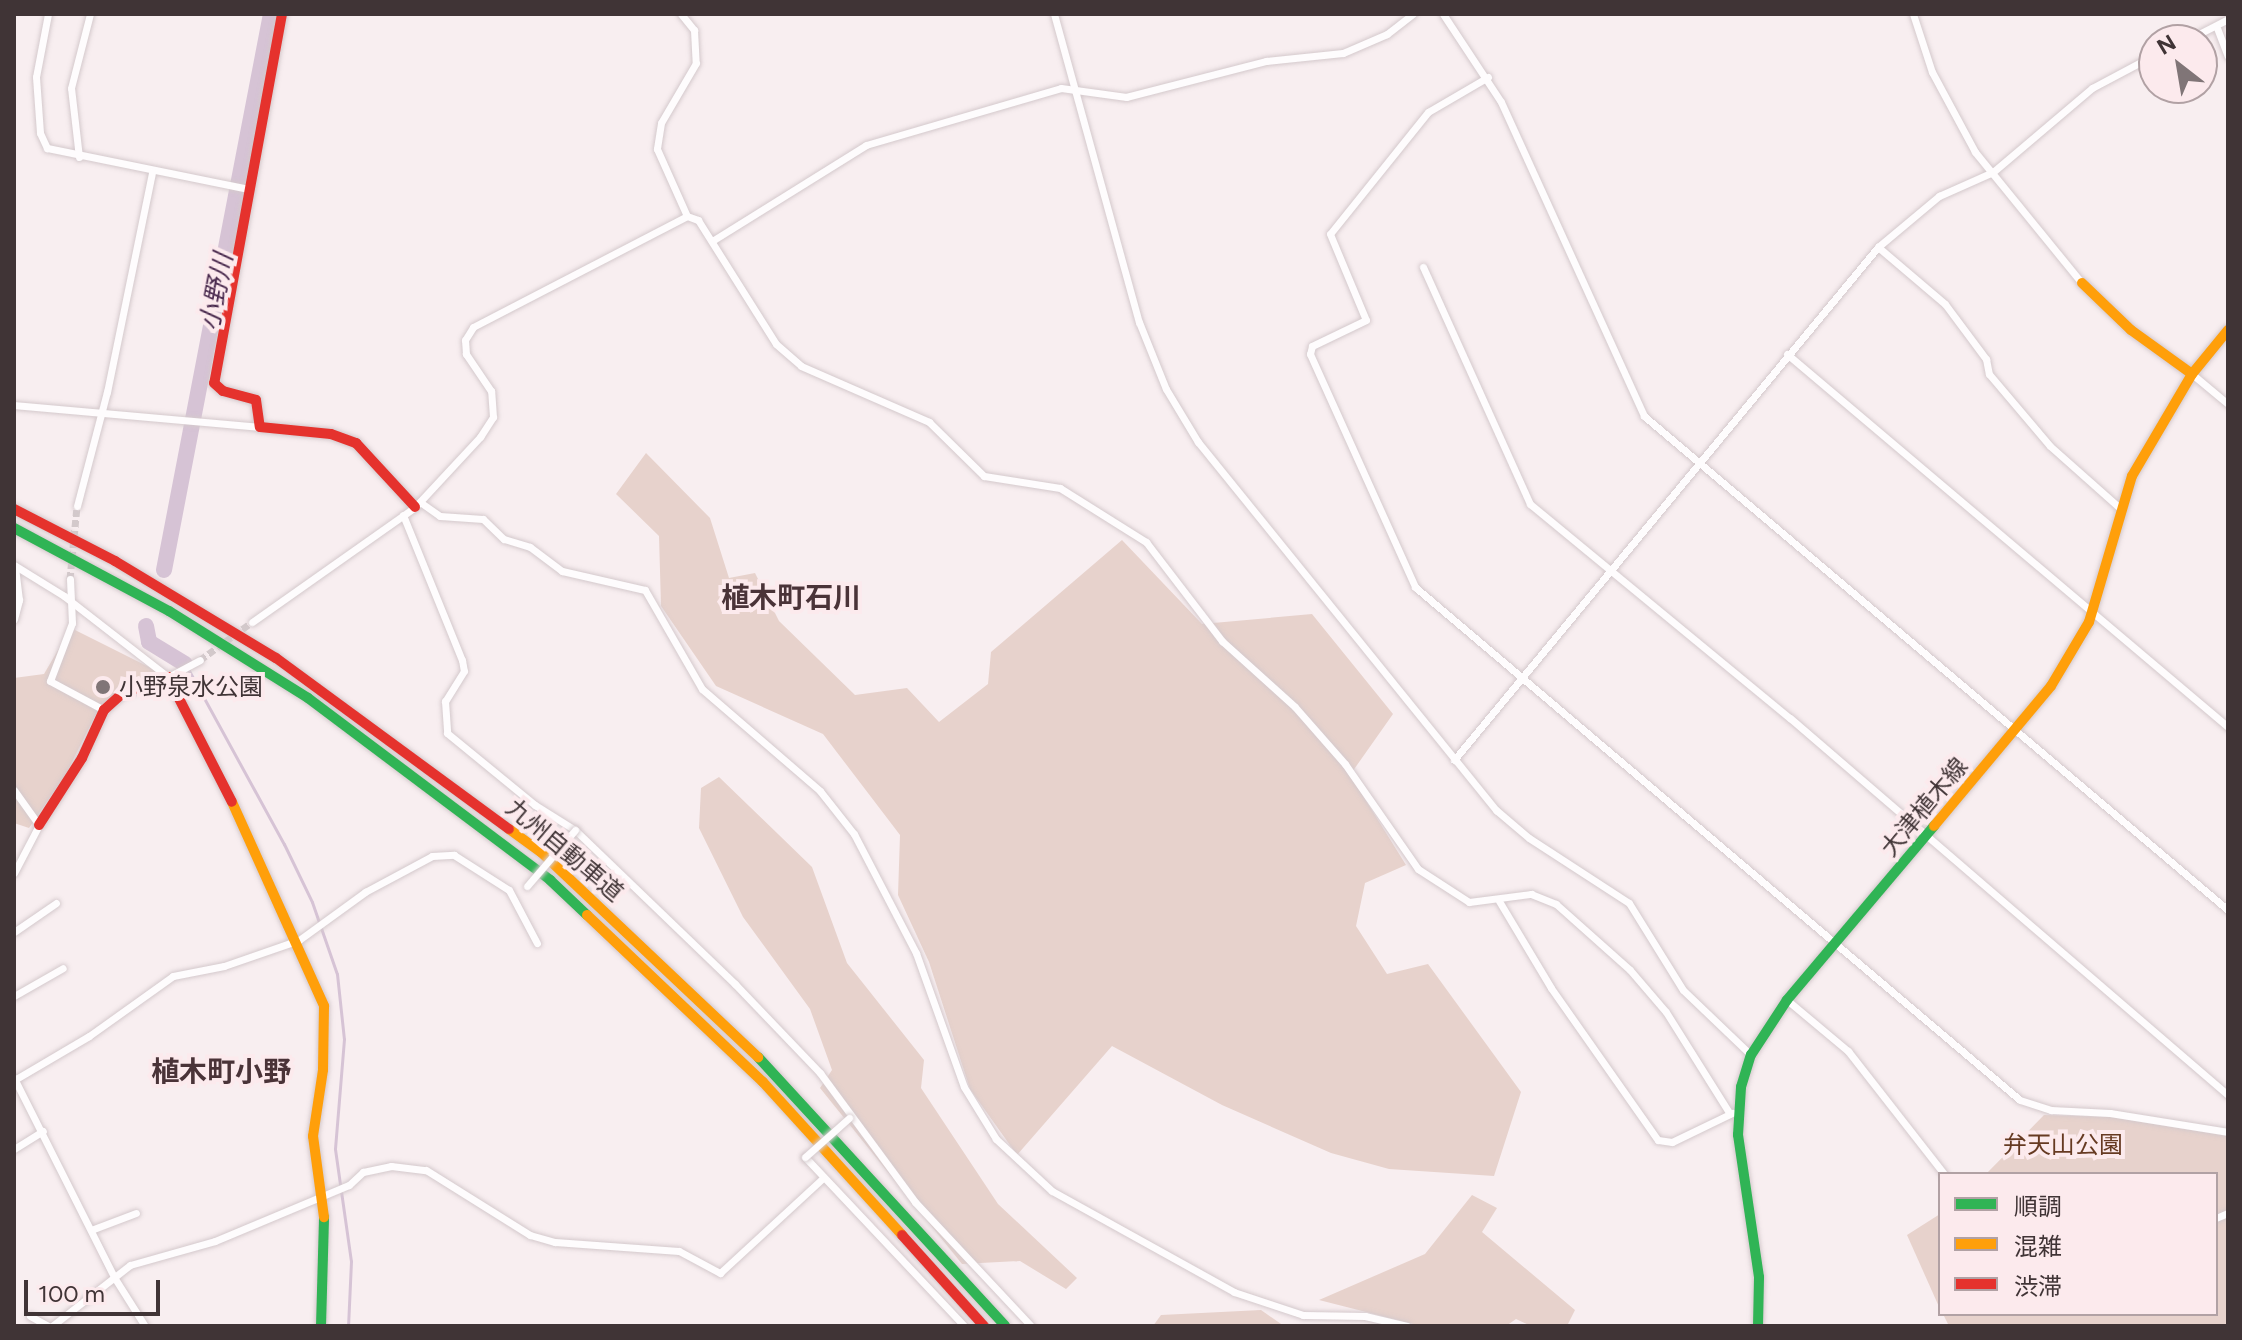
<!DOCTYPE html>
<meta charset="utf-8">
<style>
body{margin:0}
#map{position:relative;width:2242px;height:1340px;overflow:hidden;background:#f8eef0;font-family:Figtree,"Noto Sans JP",sans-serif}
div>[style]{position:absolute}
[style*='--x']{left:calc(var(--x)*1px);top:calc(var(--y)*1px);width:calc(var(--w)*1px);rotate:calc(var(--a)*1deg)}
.green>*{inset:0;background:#e7d2cc}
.stream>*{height:3px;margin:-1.5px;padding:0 1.5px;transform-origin:1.5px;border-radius:1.5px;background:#d6c3d5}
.river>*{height:16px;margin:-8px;padding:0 8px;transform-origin:8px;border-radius:8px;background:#d6c3d5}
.street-tunnel>*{height:7px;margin-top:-3.5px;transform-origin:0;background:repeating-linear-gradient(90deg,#d3c9cb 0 7px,transparent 0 10.5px)}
.roads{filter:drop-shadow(0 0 2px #d4c9cc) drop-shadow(0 0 2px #d4c9cc)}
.street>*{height:7px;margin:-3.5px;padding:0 3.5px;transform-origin:3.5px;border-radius:3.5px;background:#fefcfd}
.fast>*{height:10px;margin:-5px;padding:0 5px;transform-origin:5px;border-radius:5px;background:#30b455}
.slow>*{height:10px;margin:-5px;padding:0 5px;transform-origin:5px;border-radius:5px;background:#ff9f0a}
.jam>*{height:10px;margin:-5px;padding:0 5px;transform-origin:5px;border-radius:5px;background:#e5322d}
.bridges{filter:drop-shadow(0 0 2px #d4c9cc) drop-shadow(0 0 2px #d4c9cc)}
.street-bridge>*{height:7px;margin:-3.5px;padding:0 3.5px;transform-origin:3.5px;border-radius:3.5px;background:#fefcfd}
.dots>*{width:22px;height:22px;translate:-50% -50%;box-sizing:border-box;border:4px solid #fceaed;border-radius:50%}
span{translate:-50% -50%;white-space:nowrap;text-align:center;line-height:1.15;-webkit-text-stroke:8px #fceaed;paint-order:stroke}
.poi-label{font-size:24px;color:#403436}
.left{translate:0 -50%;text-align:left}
.street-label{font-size:24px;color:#403436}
.park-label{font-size:24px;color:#663a22}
.water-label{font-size:26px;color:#49294d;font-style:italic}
.quarter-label{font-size:28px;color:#4a3338;font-weight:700}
.frame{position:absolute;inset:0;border:16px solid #403436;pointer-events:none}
.legend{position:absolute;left:1938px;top:1172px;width:280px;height:144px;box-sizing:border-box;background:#fceaed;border:2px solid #b1a1a4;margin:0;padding:10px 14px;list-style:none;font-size:24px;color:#403436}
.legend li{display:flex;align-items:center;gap:16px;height:40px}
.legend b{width:40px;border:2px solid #b1a1a4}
.north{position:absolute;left:2138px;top:24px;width:80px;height:80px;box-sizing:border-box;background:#fceaed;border:2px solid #b1a1a4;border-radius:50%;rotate:329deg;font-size:22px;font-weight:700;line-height:32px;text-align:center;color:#403436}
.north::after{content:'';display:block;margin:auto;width:28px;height:36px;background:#807577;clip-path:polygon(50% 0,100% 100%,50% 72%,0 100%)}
.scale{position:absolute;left:24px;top:1280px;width:136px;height:36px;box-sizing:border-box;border:4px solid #403436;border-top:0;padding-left:10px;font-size:24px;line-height:28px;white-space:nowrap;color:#403436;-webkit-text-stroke:6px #fceaed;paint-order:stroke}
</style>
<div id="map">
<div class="green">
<div style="clip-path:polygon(646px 453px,710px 518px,729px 578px,755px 573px,779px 621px,855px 695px,907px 688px,939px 722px,988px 684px,991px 652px,1122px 540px,1202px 624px,1312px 614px,1393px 714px,1350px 775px,1406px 865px,1365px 883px,1356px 926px,1387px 974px,1428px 964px,1521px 1092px,1494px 1176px,1389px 1169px,1331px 1153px,1222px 1105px,1112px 1046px,1017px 1155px,970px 1089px,929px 962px,898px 895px,900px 835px,823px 734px,716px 686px,661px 606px,659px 536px,616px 494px)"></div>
<div style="clip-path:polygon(71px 628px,163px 674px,117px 691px,95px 716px,66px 774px,29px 828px,14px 823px,14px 678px,44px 674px)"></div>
<div style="clip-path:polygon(719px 777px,812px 867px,847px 963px,924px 1060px,921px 1088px,998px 1204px,1077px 1278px,1066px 1289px,1020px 1261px,962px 1264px,820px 1088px,832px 1070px,810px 1009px,743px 917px,699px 828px,701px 788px)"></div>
<div style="clip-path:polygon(2044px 1115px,2110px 1117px,2228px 1136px,2228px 1326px,1949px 1326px,1943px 1314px,2216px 1314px,2216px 1174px,1986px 1174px)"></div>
<div style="clip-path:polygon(1472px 1195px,1497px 1208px,1482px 1232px,1575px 1310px,1567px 1326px,1531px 1326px,1516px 1319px,1506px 1326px,1421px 1326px,1319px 1300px,1425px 1254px)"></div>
<div style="clip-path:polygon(1940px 1214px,1940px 1309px,1907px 1235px)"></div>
<div style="clip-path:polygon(1261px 1310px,1284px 1326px,1153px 1326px,1161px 1315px)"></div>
</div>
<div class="stream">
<div style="--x:187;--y:667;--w:202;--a:61.3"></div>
<div style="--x:284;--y:844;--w:64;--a:64.2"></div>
<div style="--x:312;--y:902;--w:76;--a:70.9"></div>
<div style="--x:337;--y:974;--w:65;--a:83.9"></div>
<div style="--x:344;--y:1039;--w:110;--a:94.7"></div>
<div style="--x:335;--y:1149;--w:113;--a:81.9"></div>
<div style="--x:351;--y:1261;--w:65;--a:92.6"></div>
</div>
<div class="river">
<div style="--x:164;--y:570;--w:566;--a:-79.11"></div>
<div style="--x:146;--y:626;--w:16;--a:79"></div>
<div style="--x:149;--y:642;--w:42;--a:31.4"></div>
</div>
<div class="street-tunnel">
<div style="--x:70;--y:579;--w:73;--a:-84.5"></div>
<div style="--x:200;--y:660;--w:64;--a:-36.2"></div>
</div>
<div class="roads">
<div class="street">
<div style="--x:48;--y:14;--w:64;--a:100.8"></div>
<div style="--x:36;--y:77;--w:56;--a:85.9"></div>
<div style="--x:40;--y:133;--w:17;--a:65"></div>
<div style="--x:47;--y:148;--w:206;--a:11.5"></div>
<div style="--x:681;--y:14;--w:21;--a:51"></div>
<div style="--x:694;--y:30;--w:33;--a:87"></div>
<div style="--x:696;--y:63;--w:69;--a:120.3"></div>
<div style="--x:661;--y:123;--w:26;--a:99"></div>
<div style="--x:657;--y:149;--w:73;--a:65.9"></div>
<div style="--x:1054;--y:14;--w:320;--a:74.6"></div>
<div style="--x:1139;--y:322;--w:72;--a:68.1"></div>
<div style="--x:1166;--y:389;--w:62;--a:58.9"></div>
<div style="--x:1198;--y:442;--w:474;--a:51"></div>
<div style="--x:1496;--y:810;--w:43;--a:40.3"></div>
<div style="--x:1529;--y:838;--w:119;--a:33"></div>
<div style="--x:1629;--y:903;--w:102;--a:58.2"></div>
<div style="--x:1683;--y:990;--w:94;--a:43.7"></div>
<div style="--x:1443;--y:14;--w:105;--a:56.6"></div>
<div style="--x:1501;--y:102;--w:345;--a:65.5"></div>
<div style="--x:1644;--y:416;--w:765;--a:40.23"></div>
<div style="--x:1913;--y:14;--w:61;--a:71.9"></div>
<div style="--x:1932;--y:72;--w:91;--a:61.7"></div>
<div style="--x:1975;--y:152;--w:169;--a:50.8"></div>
<div style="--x:2217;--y:28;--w:30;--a:69"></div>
<div style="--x:2187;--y:40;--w:46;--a:-27.1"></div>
<div style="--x:1488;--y:77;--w:69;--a:149.7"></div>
<div style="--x:1428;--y:112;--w:156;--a:128.8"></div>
<div style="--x:1330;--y:234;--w:93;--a:67.3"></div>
<div style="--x:1366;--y:320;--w:60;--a:154.3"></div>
<div style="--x:1312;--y:346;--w:8;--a:104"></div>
<div style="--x:1310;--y:354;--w:256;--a:65.7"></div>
<div style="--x:1415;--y:587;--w:793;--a:40.3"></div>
<div style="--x:2020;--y:1100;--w:33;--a:18"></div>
<div style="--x:2051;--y:1110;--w:59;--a:2.9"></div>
<div style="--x:2110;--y:1113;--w:120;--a:9.1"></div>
<div style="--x:79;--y:157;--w:69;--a:-96.6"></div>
<div style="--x:71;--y:88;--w:76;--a:-75.6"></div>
<div style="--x:712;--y:241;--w:181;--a:-31.9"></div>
<div style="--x:866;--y:145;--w:203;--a:-16.3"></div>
<div style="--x:1061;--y:88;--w:66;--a:7.9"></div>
<div style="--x:1126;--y:97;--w:145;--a:-14.4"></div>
<div style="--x:1266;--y:61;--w:77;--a:-5.9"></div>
<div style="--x:1343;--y:53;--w:48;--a:-23.4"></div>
<div style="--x:1387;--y:34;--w:33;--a:-38"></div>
<div style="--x:1878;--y:247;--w:88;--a:40.4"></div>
<div style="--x:1945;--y:304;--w:69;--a:53.3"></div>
<div style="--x:1986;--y:359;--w:15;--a:79"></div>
<div style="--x:1989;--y:374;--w:94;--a:49.7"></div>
<div style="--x:2050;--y:446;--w:95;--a:41.6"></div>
<div style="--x:1423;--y:267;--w:260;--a:65.7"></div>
<div style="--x:1530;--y:504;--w:337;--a:39.5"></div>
<div style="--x:1790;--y:718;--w:578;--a:40.72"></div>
<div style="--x:1787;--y:354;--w:578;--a:40.22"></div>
<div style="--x:2192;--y:374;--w:47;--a:39.8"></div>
<div style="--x:14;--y:405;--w:247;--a:5.1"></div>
<div style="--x:420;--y:502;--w:24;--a:35"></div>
<div style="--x:440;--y:516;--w:43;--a:4"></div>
<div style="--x:483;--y:519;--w:29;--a:44"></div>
<div style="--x:504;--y:539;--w:27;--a:17"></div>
<div style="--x:530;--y:547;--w:40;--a:37"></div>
<div style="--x:562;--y:571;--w:85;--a:12.9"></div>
<div style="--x:645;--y:590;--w:114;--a:60.1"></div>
<div style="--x:702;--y:689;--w:156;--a:40.8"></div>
<div style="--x:820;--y:791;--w:55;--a:51.7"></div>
<div style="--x:854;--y:834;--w:134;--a:62.5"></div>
<div style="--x:916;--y:953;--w:142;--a:70.3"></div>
<div style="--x:964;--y:1087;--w:61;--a:58.4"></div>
<div style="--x:996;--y:1139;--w:76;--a:42.9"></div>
<div style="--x:1052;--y:1191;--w:208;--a:29"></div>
<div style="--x:1234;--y:1292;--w:73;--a:18.4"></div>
<div style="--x:1303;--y:1315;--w:62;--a:0.9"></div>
<div style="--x:1365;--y:1316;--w:43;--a:13.4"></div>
<div style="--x:77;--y:506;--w:118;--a:-75.3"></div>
<div style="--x:107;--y:392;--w:225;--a:-78.4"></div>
<div style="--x:403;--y:515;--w:157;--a:67.9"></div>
<div style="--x:462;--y:660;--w:11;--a:80"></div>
<div style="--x:464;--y:671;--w:36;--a:122"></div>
<div style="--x:445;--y:701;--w:32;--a:86"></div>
<div style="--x:447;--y:733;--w:114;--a:39.3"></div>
<div style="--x:535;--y:805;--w:47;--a:32"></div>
<div style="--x:575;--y:830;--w:222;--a:43.9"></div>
<div style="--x:735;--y:984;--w:123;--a:46.3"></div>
<div style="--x:820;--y:1073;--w:160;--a:53.6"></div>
<div style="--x:915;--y:1202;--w:170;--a:46.9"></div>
<div style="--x:14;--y:565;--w:59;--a:31.8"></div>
<div style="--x:64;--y:596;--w:132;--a:37.9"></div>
<div style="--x:168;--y:677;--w:36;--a:-28"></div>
<div style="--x:70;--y:579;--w:44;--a:87.4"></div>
<div style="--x:72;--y:623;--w:62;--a:110.8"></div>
<div style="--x:50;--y:681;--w:61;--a:28.2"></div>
<div style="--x:14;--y:619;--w:20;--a:-75"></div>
<div style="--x:19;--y:600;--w:34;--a:-97"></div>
<div style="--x:252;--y:622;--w:199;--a:-35.2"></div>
<div style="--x:415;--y:507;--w:96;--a:-47.1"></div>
<div style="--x:480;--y:437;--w:24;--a:-57"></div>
<div style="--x:493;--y:417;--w:26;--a:-94"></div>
<div style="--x:491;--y:391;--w:45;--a:-124"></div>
<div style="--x:466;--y:354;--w:14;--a:-94"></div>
<div style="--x:465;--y:340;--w:15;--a:-58"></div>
<div style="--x:473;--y:327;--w:241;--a:-27.4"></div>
<div style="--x:687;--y:216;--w:12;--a:20"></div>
<div style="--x:698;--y:220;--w:146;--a:57.8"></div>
<div style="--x:776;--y:344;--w:33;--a:41"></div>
<div style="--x:801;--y:366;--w:140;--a:23.6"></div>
<div style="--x:929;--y:422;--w:77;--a:44.5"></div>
<div style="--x:984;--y:476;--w:77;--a:9"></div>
<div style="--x:1060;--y:488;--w:102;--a:32.1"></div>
<div style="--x:1146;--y:542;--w:125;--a:52.5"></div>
<div style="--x:1222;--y:641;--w:98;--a:42.1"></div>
<div style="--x:1295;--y:707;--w:76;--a:48.7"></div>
<div style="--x:1345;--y:764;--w:128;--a:55.2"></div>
<div style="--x:1418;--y:869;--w:61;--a:32.9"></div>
<div style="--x:1469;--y:902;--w:63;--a:-7.4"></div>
<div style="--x:1531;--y:894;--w:27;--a:22"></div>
<div style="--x:1556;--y:904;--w:99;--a:41.7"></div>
<div style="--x:1630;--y:970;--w:55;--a:49.4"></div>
<div style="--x:1666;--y:1012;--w:120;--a:57.9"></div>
<div style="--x:1454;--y:760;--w:666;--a:-50.43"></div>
<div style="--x:1878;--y:247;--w:80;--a:-39.9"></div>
<div style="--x:1939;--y:196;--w:59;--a:-24"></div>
<div style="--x:1993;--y:172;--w:130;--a:-40.3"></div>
<div style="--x:2092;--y:88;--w:70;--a:-28"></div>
<div style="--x:14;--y:790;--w:43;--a:54.5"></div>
<div style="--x:39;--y:825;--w:54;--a:117.5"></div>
<div style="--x:1499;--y:901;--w:101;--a:59.1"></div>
<div style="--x:1551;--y:988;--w:186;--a:54.9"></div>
<div style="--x:1658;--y:1140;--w:14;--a:8"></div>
<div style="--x:1672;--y:1142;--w:67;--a:-25.8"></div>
<div style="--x:14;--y:932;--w:51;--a:-34.6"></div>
<div style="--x:14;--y:996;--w:56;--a:-29.7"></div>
<div style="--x:1787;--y:1000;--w:80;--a:39.9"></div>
<div style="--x:1848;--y:1051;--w:156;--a:52"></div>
<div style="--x:14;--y:1078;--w:223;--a:63.3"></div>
<div style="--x:114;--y:1277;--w:58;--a:57.7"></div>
<div style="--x:16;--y:1079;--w:85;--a:-30.5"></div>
<div style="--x:89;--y:1036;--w:103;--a:-35.5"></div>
<div style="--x:173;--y:976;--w:52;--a:-11.1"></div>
<div style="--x:224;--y:966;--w:79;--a:-19.1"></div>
<div style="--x:299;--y:940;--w:82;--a:-36"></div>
<div style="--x:365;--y:892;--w:76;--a:-28.2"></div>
<div style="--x:432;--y:856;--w:22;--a:-3"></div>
<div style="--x:454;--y:855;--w:65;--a:32.5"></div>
<div style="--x:509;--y:890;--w:60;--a:62.2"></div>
<div style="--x:14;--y:1149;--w:34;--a:-32"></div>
<div style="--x:805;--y:1157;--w:232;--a:46.7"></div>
<div style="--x:2216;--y:1218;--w:13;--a:-23"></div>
<div style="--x:91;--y:1230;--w:48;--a:-20.7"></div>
<div style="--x:30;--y:1316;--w:21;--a:29"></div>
<div style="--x:52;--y:1326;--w:99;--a:-38"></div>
<div style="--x:130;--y:1265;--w:88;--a:-15.8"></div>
<div style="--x:215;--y:1241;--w:145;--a:-22.7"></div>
<div style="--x:349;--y:1185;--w:19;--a:-43"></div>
<div style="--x:363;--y:1172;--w:29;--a:-12"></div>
<div style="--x:391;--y:1166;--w:35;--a:7"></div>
<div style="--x:426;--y:1170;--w:123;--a:32"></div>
<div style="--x:530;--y:1235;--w:26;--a:16"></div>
<div style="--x:555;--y:1242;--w:124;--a:4.2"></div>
<div style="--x:679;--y:1251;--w:47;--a:28.2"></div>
<div style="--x:720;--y:1273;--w:139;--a:-42.7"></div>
</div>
<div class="fast">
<div style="--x:14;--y:528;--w:176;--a:28.2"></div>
<div style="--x:169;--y:611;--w:164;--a:32"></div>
<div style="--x:308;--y:698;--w:303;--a:36.9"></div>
<div style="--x:550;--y:880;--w:51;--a:43.4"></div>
<div style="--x:758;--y:1057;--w:365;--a:47.4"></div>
<div style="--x:321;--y:1326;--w:109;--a:-88.4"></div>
<div style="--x:1758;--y:1326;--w:49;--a:-88.8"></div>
<div style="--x:1759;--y:1277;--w:144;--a:-98.4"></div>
<div style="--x:1738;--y:1135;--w:48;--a:-86.4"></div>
<div style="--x:1741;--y:1087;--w:34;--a:-73"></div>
<div style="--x:1751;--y:1055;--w:66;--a:-56.8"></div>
<div style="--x:1787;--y:1000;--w:228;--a:-49.8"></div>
</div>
<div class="slow">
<div style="--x:2082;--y:283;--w:68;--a:43.8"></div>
<div style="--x:2131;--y:330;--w:75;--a:35.8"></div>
<div style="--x:232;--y:802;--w:224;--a:65.7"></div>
<div style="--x:324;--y:1006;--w:64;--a:90.9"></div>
<div style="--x:323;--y:1070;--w:67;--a:98.6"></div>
<div style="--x:313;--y:1136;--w:82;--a:82.3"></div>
<div style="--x:1934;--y:826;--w:182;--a:-50.1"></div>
<div style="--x:2051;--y:686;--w:74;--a:-59.3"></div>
<div style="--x:2089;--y:622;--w:152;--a:-73.6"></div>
<div style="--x:2132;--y:476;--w:118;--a:-59.5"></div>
<div style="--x:2192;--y:374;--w:57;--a:-50.7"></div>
<div style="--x:509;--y:829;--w:39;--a:36"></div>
<div style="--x:541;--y:852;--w:299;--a:43.4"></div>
<div style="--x:587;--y:915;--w:243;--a:43.5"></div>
<div style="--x:763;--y:1082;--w:207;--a:47.7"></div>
</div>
<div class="jam">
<div style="--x:282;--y:14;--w:375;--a:100.4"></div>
<div style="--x:214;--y:383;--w:12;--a:42"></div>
<div style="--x:223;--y:391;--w:34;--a:15"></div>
<div style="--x:256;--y:400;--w:27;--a:82"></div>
<div style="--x:260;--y:427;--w:71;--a:5.6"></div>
<div style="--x:331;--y:434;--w:27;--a:20"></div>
<div style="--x:356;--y:443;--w:87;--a:47.3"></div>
<div style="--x:14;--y:509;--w:114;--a:27.2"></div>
<div style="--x:115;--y:561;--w:188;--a:31.1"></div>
<div style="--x:276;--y:658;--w:289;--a:36.3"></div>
<div style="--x:39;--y:825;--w:80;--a:-57.3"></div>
<div style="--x:82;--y:758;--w:53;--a:-65.4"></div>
<div style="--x:104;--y:710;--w:25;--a:-42"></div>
<div style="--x:123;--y:693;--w:48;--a:-19.6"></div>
<div style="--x:168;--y:677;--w:140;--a:62.9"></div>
<div style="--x:902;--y:1235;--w:122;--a:48"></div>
</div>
</div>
<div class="bridges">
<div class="street-bridge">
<div style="--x:527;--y:886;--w:74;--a:-49.4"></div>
<div style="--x:805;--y:1157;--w:59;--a:-41.6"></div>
</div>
</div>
<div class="dots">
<div style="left:103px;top:687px;background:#807577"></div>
</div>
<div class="poi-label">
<span class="left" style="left:119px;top:687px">小野泉水公園</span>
</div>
<div class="street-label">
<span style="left:1924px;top:807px;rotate:-50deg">大津植木線</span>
<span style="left:565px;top:850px;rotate:40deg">九州自動車道</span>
</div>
<div class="park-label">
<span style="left:2063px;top:1145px">弁天山公園</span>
</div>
<div class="water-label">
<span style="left:217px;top:292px;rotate:-79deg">小野川</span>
</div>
<div class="quarter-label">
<span style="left:791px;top:597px">植木町石川</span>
<span style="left:221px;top:1071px">植木町小野</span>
</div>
<div class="frame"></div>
<ul class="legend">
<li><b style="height:10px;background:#30b455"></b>順調</li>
<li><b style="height:10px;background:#ff9f0a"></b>混雑</li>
<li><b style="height:10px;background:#e5322d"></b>渋滞</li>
</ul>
<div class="north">N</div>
<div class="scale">100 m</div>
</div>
